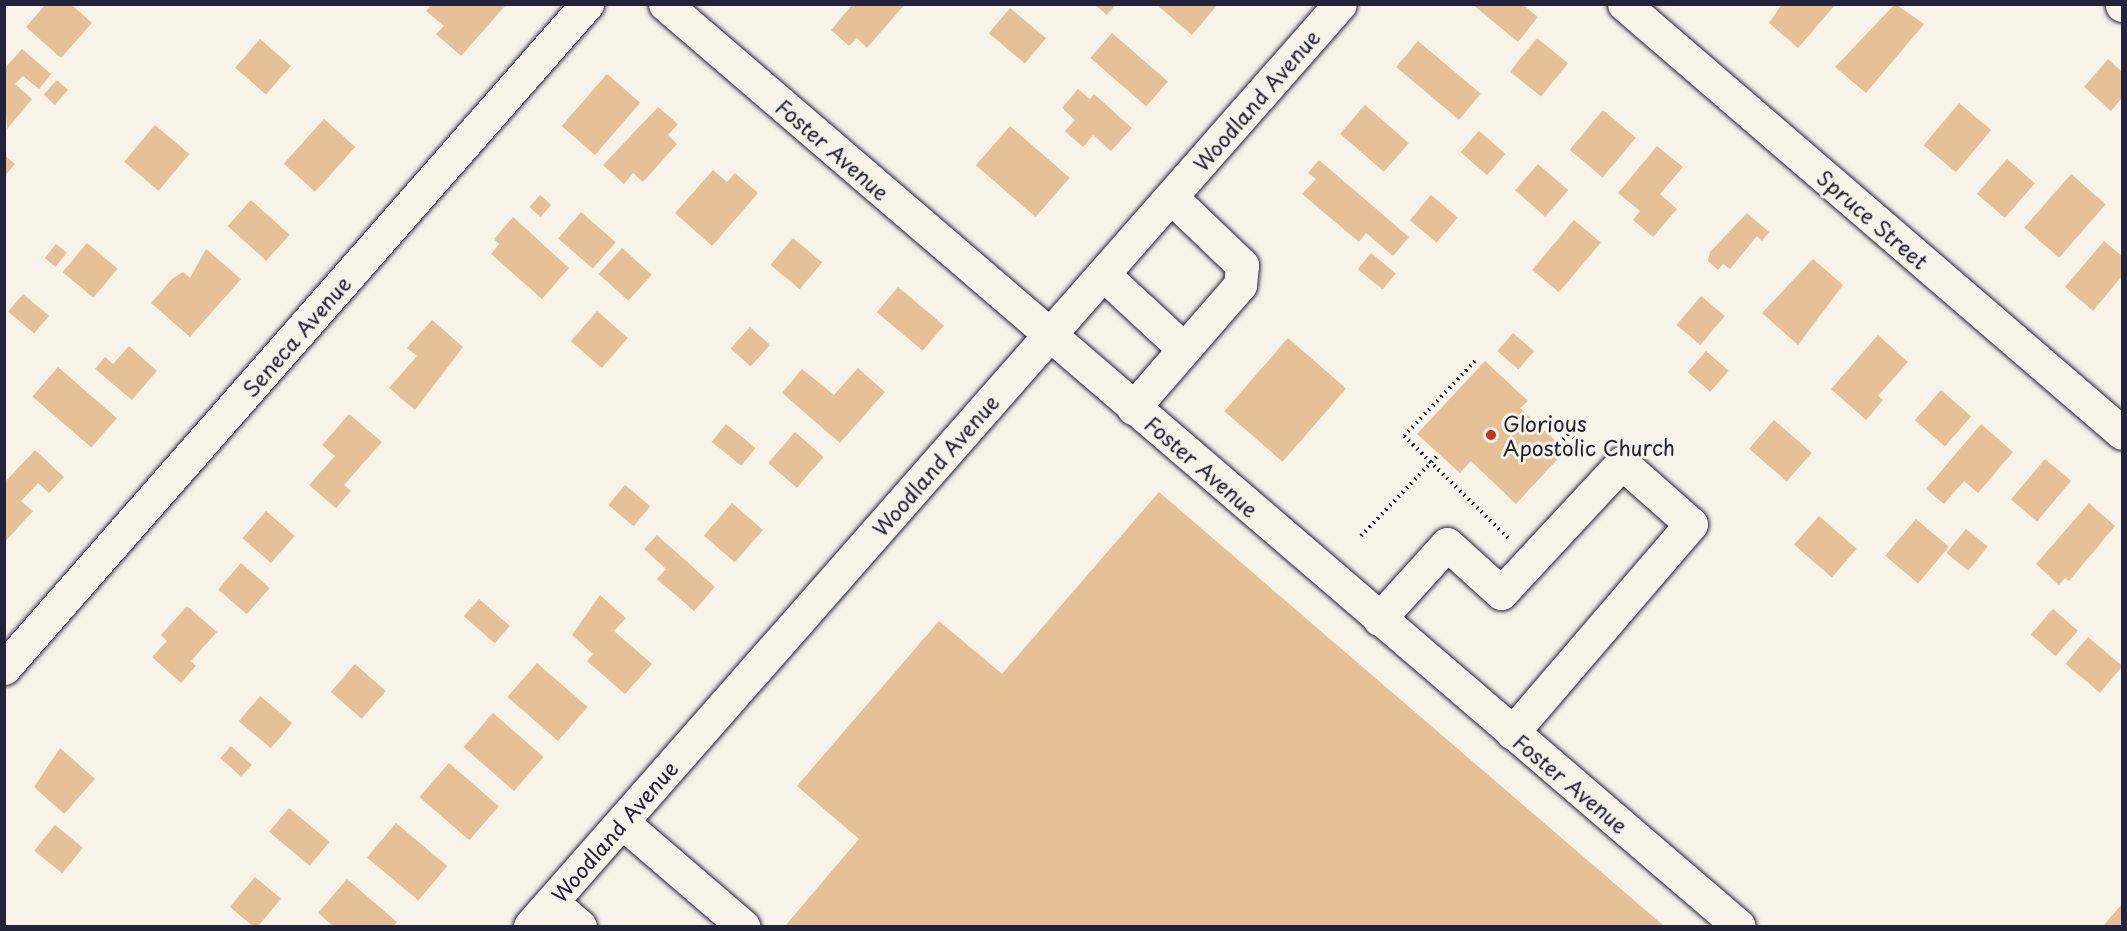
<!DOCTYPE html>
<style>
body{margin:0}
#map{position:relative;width:2127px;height:931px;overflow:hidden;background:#f7f3e8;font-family:"Playpen Sans",sans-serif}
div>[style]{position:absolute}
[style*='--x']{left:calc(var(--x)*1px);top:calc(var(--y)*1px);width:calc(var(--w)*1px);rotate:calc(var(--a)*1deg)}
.building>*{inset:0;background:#e6c096;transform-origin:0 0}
.path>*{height:4px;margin-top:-2px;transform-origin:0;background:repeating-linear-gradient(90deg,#22223b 0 1.5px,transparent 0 6px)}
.roads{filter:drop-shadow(0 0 2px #22223b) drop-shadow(0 0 2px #22223b)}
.minor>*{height:33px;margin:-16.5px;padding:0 16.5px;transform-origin:16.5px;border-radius:16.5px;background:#f7f3e8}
.dots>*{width:16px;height:16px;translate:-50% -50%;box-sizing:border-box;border:3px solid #f7f3e8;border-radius:50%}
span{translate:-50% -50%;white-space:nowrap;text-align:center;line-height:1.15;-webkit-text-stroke:6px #f7f3e8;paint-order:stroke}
.street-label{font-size:21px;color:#22223b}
.poi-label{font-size:21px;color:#22223b}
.left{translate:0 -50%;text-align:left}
.frame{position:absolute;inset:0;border:6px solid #22223b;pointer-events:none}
</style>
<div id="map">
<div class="building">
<div style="clip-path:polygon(46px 4px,71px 4px,92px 23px,61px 58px,26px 27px)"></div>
<div style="clip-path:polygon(432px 4px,504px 4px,505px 6px,461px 56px,436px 34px,444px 26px,426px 11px)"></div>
<div style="clip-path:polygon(853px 4px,905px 4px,867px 48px,857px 38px,849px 46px,831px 30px)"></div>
<div style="clip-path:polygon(1094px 4px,1116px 4px,1107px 15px)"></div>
<div style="clip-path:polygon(1156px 4px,1218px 4px,1192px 35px)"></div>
<div style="clip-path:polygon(1472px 4px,1522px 4px,1538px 17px,1518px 42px)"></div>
<div style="clip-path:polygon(1782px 4px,1836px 4px,1798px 48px,1769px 23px)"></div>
<div style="clip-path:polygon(1895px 4px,1924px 24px,1866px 93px,1835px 67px)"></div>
<div style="left:1010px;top:8px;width:47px;height:33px;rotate:40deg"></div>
<div style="left:1112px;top:33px;width:74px;height:33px;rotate:41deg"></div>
<div style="left:1537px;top:38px;width:40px;height:43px;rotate:39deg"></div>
<div style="left:260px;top:39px;width:41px;height:38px;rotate:41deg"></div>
<div style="left:1418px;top:41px;width:82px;height:34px;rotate:40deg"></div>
<div style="clip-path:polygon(22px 49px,51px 74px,39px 89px,23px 76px,15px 84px,32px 99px,7px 129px,4px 69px)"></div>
<div style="clip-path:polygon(2108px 59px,2122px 72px,2122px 98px,2111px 111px,2084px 87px)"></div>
<div style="left:607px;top:74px;width:44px;height:69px;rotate:41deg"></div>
<div style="left:57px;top:80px;width:15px;height:20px;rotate:42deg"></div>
<div style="clip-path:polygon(1078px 89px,1090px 99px,1094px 94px,1132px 128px,1111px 151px,1093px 135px,1083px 147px,1065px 131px,1075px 120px,1062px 108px)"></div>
<div style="left:1959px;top:103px;width:42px;height:55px;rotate:40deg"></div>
<div style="left:1365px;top:105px;width:58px;height:38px;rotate:41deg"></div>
<div style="clip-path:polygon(658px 107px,678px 124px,668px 135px,677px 144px,643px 182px,633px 173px,624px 184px,603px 165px)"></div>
<div style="left:1603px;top:110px;width:43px;height:52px;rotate:40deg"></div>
<div style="left:324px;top:119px;width:42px;height:60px;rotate:42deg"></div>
<div style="left:155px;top:125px;width:45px;height:48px;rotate:40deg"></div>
<div style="left:1010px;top:126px;width:79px;height:52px;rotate:41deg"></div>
<div style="left:1479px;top:131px;width:35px;height:28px;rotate:41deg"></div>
<div style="clip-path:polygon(1657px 146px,1683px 167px,1660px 194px,1677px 209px,1653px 237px,1633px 220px,1640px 211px,1618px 193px)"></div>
<div style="clip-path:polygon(4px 155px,15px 164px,4px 177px)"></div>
<div style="left:2007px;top:159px;width:37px;height:46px;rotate:41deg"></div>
<div style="clip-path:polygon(1319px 160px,1409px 237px,1393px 256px,1366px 233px,1359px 242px,1302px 194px,1316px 179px,1308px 173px)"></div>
<div style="left:1538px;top:164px;width:40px;height:35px;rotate:41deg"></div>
<div style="clip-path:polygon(713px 170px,727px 182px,735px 173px,758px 193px,712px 246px,675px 213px)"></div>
<div style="left:2071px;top:174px;width:46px;height:71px;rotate:41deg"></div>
<div style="left:540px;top:195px;width:15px;height:16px;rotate:42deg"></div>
<div style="left:1431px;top:195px;width:35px;height:33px;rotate:40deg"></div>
<div style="left:251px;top:200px;width:52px;height:35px;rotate:42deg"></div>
<div style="left:581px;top:212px;width:46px;height:35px;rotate:41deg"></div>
<div style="clip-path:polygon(1747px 213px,1769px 232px,1762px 241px,1757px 236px,1730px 269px,1723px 264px,1718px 270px,1708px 261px,1710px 252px)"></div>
<div style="clip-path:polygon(513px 217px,569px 268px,542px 299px,491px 254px,499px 244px,494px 239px)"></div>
<div style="left:1574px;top:220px;width:35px;height:65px;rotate:40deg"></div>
<div style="left:793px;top:238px;width:38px;height:35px;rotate:40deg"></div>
<div style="clip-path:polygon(2104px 241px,2122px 256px,2122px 276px,2093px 311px,2065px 287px)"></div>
<div style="left:87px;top:243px;width:40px;height:38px;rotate:40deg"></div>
<div style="left:56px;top:244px;width:14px;height:18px;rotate:39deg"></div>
<div style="left:622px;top:248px;width:40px;height:35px;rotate:42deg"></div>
<div style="clip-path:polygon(206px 249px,241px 279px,190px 337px,151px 303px,172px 279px,183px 272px,190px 278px)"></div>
<div style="left:1371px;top:253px;width:32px;height:21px;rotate:39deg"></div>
<div style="clip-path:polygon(1813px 259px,1843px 285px,1798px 345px,1762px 313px)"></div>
<div style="left:898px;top:287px;width:60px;height:33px;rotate:40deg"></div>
<div style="left:23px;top:294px;width:34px;height:23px;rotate:40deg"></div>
<div style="left:1701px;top:296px;width:31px;height:38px;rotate:40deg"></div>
<div style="left:597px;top:311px;width:41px;height:40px;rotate:41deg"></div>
<div style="clip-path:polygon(432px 320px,463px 347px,415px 410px,389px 388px,417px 356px,407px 348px)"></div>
<div style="left:750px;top:327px;width:27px;height:29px;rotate:42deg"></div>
<div style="left:1513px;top:333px;width:28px;height:24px;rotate:41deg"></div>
<div style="clip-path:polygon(1878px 335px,1908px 362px,1878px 396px,1883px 400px,1866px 420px,1831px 389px)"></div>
<div style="left:1288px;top:338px;width:77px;height:97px;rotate:41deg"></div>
<div style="clip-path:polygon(129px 346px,157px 371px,132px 400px,95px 369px,105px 357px,113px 364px)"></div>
<div style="left:1706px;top:351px;width:30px;height:28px;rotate:41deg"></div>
<div style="clip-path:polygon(1485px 361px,1528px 401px,1520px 408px,1566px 450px,1516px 504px,1471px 461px,1460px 473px,1417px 434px)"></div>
<div style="left:58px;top:367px;width:78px;height:39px;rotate:41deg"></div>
<div style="clip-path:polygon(858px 368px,885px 392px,840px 443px,782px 393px,802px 369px,834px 395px)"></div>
<div style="left:1941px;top:390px;width:40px;height:40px;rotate:41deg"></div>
<div style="clip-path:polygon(349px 414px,382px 442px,344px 485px,351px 491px,336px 508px,309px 485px,335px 456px,322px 445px)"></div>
<div style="left:1774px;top:420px;width:50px;height:38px;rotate:41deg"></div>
<div style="left:726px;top:424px;width:38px;height:23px;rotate:39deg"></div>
<div style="clip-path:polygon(1981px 424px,2013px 452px,1978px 493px,1964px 481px,1944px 504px,1926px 489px)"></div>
<div style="left:795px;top:432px;width:38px;height:41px;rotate:41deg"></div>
<div style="clip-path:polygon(35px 450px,64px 477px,49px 493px,38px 483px,21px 501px,33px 511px,4px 543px,4px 483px)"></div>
<div style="left:2045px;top:459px;width:34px;height:53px;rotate:40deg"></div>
<div style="left:625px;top:485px;width:33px;height:26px;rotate:40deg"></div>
<div style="clip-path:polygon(1159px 492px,1664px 926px,785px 926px,859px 839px,797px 786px,939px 621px,1002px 674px)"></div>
<div style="left:732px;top:503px;width:41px;height:43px;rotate:41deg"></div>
<div style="clip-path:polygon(2089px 503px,2115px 526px,2069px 581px,2065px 578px,2059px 585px,2036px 564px)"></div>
<div style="left:266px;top:511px;width:38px;height:36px;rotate:41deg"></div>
<div style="left:1819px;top:516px;width:50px;height:38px;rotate:41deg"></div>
<div style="left:1916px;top:519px;width:43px;height:48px;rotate:40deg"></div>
<div style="left:1966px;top:529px;width:28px;height:31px;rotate:39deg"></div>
<div style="clip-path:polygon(657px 535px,715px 587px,694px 611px,657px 579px,666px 569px,644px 549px)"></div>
<div style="left:241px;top:563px;width:38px;height:35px;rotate:41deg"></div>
<div style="clip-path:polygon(600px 595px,626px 618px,614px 631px,652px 664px,625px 694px,587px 661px,593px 654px,572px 635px)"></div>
<div style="left:479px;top:599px;width:41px;height:23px;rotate:41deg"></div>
<div style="clip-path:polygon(187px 606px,217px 632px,191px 661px,196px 666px,181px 683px,152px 657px,167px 641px,161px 635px)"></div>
<div style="left:2053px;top:609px;width:33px;height:34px;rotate:41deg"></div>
<div style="left:2088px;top:637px;width:45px;height:35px;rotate:40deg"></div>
<div style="left:537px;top:663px;width:67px;height:45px;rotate:41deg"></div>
<div style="left:355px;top:664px;width:41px;height:37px;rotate:41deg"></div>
<div style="left:260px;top:696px;width:42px;height:33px;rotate:40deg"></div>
<div style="left:493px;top:713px;width:67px;height:45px;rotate:41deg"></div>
<div style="left:231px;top:746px;width:28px;height:16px;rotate:42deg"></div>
<div style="clip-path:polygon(60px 748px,95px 779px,64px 814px,34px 787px)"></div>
<div style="left:449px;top:763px;width:66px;height:45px;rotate:41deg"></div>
<div style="left:289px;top:808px;width:53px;height:31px;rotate:40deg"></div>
<div style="left:396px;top:823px;width:67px;height:45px;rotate:40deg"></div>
<div style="left:55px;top:825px;width:36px;height:33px;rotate:39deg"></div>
<div style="left:255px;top:877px;width:34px;height:39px;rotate:40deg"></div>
<div style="clip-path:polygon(347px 879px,397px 922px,394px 926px,333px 926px,318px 913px)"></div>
<div style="clip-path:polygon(2122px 904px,2122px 926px,2103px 926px)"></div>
</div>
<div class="path">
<div style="--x:1475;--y:361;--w:103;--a:133.4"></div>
<div style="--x:1404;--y:436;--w:146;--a:44.4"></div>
<div style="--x:1559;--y:444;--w:15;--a:-48"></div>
<div style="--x:1569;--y:433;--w:25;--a:42"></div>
<div style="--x:1361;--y:536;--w:113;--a:-46.4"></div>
</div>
<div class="roads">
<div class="minor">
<div style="--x:665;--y:4;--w:1415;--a:40.65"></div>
<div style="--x:1624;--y:4;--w:657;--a:40.74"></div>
<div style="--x:2122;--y:4;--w:1;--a:90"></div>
<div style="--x:1103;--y:274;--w:110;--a:42.8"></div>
<div style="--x:1133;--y:408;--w:163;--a:-49"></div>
<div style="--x:1240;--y:285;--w:20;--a:-84"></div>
<div style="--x:1242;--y:265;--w:98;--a:-136.2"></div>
<div style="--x:1379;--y:619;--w:101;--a:-47.8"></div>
<div style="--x:1447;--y:544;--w:73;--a:42.2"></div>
<div style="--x:1501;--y:593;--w:178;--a:-47.1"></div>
<div style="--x:1622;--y:463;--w:92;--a:41.5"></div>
<div style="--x:1691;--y:524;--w:275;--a:130.6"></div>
<div style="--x:4;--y:668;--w:884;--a:-48.72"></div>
<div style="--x:622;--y:822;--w:160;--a:40.7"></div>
<div style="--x:552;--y:902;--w:37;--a:41"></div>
<div style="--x:530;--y:926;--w:1227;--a:-48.7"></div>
</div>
</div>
<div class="dots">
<div style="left:1491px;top:435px;background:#c8321e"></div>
</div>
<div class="street-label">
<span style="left:1256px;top:100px;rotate:-49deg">Woodland Avenue</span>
<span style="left:833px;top:149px;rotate:41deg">Foster Avenue</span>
<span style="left:1873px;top:219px;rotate:41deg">Spruce Street</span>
<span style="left:296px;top:336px;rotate:-49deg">Seneca Avenue</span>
<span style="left:935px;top:465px;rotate:-49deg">Woodland Avenue</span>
<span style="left:1202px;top:466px;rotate:41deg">Foster Avenue</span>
<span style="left:1571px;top:783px;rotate:40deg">Foster Avenue</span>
<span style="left:614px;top:831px;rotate:-49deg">Woodland Avenue</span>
</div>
<div class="poi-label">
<span class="left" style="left:1503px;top:435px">Glorious<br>Apostolic Church</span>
</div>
<div class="frame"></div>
</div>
